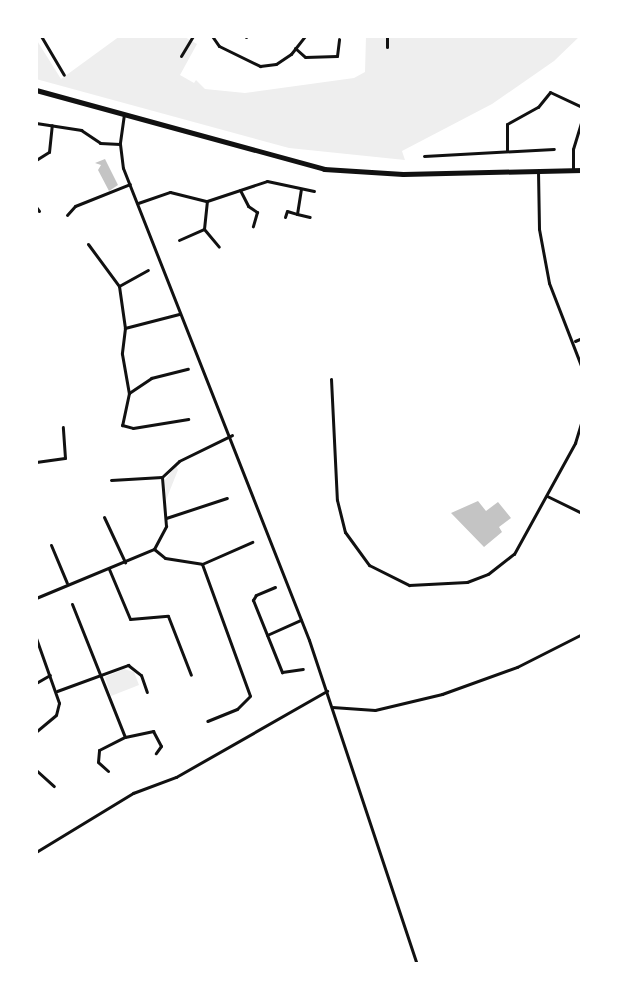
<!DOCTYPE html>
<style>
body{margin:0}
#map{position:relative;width:618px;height:1000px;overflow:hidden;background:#fff;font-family:Lato,sans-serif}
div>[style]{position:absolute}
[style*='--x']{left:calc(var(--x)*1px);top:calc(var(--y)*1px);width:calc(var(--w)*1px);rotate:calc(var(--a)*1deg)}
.green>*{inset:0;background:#eee}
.building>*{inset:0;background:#c4c4c4}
.minor>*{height:3px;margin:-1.5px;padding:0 1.5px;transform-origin:1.5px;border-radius:1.5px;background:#111}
.trunk>*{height:5px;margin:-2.5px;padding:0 2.5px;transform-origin:2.5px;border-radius:2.5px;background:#111}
span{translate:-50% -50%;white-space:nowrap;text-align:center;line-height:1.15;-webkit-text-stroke:5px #fff;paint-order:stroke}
.frame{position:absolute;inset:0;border:38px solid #fff;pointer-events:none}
</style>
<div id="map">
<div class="green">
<div style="clip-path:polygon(120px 36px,183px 36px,197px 44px,180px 75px,194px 83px,196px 80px,205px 89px,245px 93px,354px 78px,365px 72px,366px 36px,580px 36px,554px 61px,492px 104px,402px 151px,405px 160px,289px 148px,36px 79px,36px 39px,61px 79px)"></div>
<div style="clip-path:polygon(176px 466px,178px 470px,166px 500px,165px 480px)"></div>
<div style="clip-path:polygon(124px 669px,134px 672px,139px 685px,111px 696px,105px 677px)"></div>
</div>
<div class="building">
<div style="clip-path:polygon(105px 159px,118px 185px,109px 191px,98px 170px,101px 165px,95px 163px)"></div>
<div style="clip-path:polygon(478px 501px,486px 511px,498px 502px,511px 518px,499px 527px,502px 532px,484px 547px,451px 513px)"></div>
</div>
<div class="minor">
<div style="--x:41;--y:36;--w:45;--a:59.5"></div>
<div style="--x:212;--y:36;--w:12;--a:55"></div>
<div style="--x:219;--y:46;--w:46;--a:26"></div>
<div style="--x:260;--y:66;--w:16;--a:-7"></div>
<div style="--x:276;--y:64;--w:18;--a:-34"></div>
<div style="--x:291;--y:54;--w:23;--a:-52"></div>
<div style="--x:246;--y:37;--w:1;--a:-90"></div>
<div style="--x:387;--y:47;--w:11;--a:-90"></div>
<div style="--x:295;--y:48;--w:13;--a:42"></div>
<div style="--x:305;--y:57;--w:32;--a:-2"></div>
<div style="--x:337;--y:56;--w:17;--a:-83"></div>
<div style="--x:181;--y:56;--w:23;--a:-59"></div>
<div style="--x:124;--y:114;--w:30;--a:98"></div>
<div style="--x:120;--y:144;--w:24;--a:83"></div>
<div style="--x:123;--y:168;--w:507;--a:68.49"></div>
<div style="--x:309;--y:640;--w:342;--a:71.6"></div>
<div style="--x:36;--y:123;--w:46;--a:8.8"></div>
<div style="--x:81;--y:130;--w:23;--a:34"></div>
<div style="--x:100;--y:143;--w:20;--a:3"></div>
<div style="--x:507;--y:150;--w:26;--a:-90"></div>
<div style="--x:507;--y:124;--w:35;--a:-29"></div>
<div style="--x:538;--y:107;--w:19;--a:-51"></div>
<div style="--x:550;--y:92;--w:35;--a:25"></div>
<div style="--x:424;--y:156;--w:130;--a:-3.1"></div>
<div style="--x:36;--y:160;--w:15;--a:-32"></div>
<div style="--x:49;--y:152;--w:27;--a:-84"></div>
<div style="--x:573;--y:170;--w:21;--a:-90"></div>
<div style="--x:573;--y:149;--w:30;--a:-73"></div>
<div style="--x:538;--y:171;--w:58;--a:89"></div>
<div style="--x:539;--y:229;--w:55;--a:79.5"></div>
<div style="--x:549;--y:283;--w:91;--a:68.8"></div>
<div style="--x:240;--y:190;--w:18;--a:63"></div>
<div style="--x:248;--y:206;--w:11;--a:34"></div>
<div style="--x:257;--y:212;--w:15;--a:106"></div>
<div style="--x:36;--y:195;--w:9;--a:90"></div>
<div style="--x:138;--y:203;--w:34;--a:-19"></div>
<div style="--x:170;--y:192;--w:38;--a:14"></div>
<div style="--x:207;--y:201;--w:63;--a:-18.4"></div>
<div style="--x:267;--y:181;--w:48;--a:12"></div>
<div style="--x:36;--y:207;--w:5;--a:53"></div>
<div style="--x:297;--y:214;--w:13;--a:13"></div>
<div style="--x:67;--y:215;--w:12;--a:-48"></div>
<div style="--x:75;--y:206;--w:59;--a:-21.8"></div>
<div style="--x:285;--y:217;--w:6;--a:-72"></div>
<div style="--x:287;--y:211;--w:10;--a:17"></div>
<div style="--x:297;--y:214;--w:25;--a:-81"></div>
<div style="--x:204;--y:229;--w:23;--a:50"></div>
<div style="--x:179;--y:240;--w:27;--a:-24"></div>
<div style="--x:204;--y:229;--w:28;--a:-84"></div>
<div style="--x:88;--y:244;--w:52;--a:53.6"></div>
<div style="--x:119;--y:286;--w:42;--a:81.9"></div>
<div style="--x:119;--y:286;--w:33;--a:-29"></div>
<div style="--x:179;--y:314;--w:56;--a:165.5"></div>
<div style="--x:125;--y:328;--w:26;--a:97"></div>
<div style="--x:122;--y:354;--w:40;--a:80"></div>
<div style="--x:129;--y:393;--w:33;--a:102"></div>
<div style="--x:122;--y:425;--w:11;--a:15"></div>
<div style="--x:133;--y:428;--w:56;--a:-9.3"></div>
<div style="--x:575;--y:341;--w:8;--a:-23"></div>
<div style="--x:331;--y:379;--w:121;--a:87.2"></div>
<div style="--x:337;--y:500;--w:33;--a:76"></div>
<div style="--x:345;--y:532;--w:41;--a:54"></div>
<div style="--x:369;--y:565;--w:45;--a:26.6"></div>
<div style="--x:409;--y:585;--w:58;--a:-3"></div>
<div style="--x:467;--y:582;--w:22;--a:-21"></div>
<div style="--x:488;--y:574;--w:33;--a:-38"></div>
<div style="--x:514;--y:554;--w:127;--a:-61.2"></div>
<div style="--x:575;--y:443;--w:24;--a:-73"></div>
<div style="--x:129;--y:393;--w:27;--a:-34"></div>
<div style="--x:151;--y:378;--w:38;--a:-14"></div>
<div style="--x:36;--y:462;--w:29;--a:-8"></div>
<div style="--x:65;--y:458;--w:31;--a:-94"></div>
<div style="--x:111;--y:480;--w:51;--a:-3.4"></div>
<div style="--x:547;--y:496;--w:39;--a:26"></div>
<div style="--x:104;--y:517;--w:50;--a:65"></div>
<div style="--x:166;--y:518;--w:64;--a:-18.2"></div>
<div style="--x:51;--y:545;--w:41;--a:67.2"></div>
<div style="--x:154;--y:549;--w:14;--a:39"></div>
<div style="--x:165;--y:558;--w:37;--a:9"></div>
<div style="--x:202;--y:564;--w:140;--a:70"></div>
<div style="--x:250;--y:696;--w:18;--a:135"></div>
<div style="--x:237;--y:709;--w:32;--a:158"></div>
<div style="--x:202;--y:564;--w:55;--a:-23.7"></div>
<div style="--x:109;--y:569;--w:54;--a:67.2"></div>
<div style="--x:130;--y:619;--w:38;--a:-5"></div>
<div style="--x:168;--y:616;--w:63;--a:68.7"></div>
<div style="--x:275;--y:587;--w:21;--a:157"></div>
<div style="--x:256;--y:595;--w:6;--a:121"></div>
<div style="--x:253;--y:600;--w:78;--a:68.1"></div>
<div style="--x:282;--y:672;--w:21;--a:-8"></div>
<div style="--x:36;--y:598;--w:128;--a:-22.6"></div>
<div style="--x:154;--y:549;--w:26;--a:-62"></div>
<div style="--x:166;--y:526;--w:49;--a:-94.7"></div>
<div style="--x:162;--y:477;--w:23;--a:-43"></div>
<div style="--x:179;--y:461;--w:59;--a:-26.1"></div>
<div style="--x:72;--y:604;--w:143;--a:68.3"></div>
<div style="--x:267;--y:635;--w:37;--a:-24"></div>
<div style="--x:36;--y:638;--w:69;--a:70.5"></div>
<div style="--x:59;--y:703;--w:12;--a:104"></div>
<div style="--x:56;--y:715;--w:26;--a:140"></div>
<div style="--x:36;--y:683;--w:16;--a:-30"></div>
<div style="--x:57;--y:691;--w:76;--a:-20.1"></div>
<div style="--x:128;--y:665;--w:16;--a:38"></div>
<div style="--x:141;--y:675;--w:18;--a:71"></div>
<div style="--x:332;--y:707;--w:43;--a:4"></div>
<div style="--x:375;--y:710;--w:69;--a:-13.4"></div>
<div style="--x:442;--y:694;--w:80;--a:-19.8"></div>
<div style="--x:517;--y:667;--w:73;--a:-26.9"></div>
<div style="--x:36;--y:770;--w:24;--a:42"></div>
<div style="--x:108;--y:771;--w:13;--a:-138"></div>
<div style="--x:98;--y:762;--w:12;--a:-85"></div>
<div style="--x:99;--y:750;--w:29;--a:-27"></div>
<div style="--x:125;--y:737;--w:29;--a:-12"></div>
<div style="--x:153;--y:731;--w:17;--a:62"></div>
<div style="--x:161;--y:746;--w:9;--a:126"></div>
<div style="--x:36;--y:852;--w:114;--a:-31.3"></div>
<div style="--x:133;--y:793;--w:46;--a:-20.4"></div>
<div style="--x:176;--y:777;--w:174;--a:-29.7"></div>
</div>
<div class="trunk">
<div style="--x:36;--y:90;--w:299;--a:15.3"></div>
<div style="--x:324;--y:169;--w:79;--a:3.6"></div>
<div style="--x:403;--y:174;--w:179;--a:-1.3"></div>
</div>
<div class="frame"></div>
</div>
